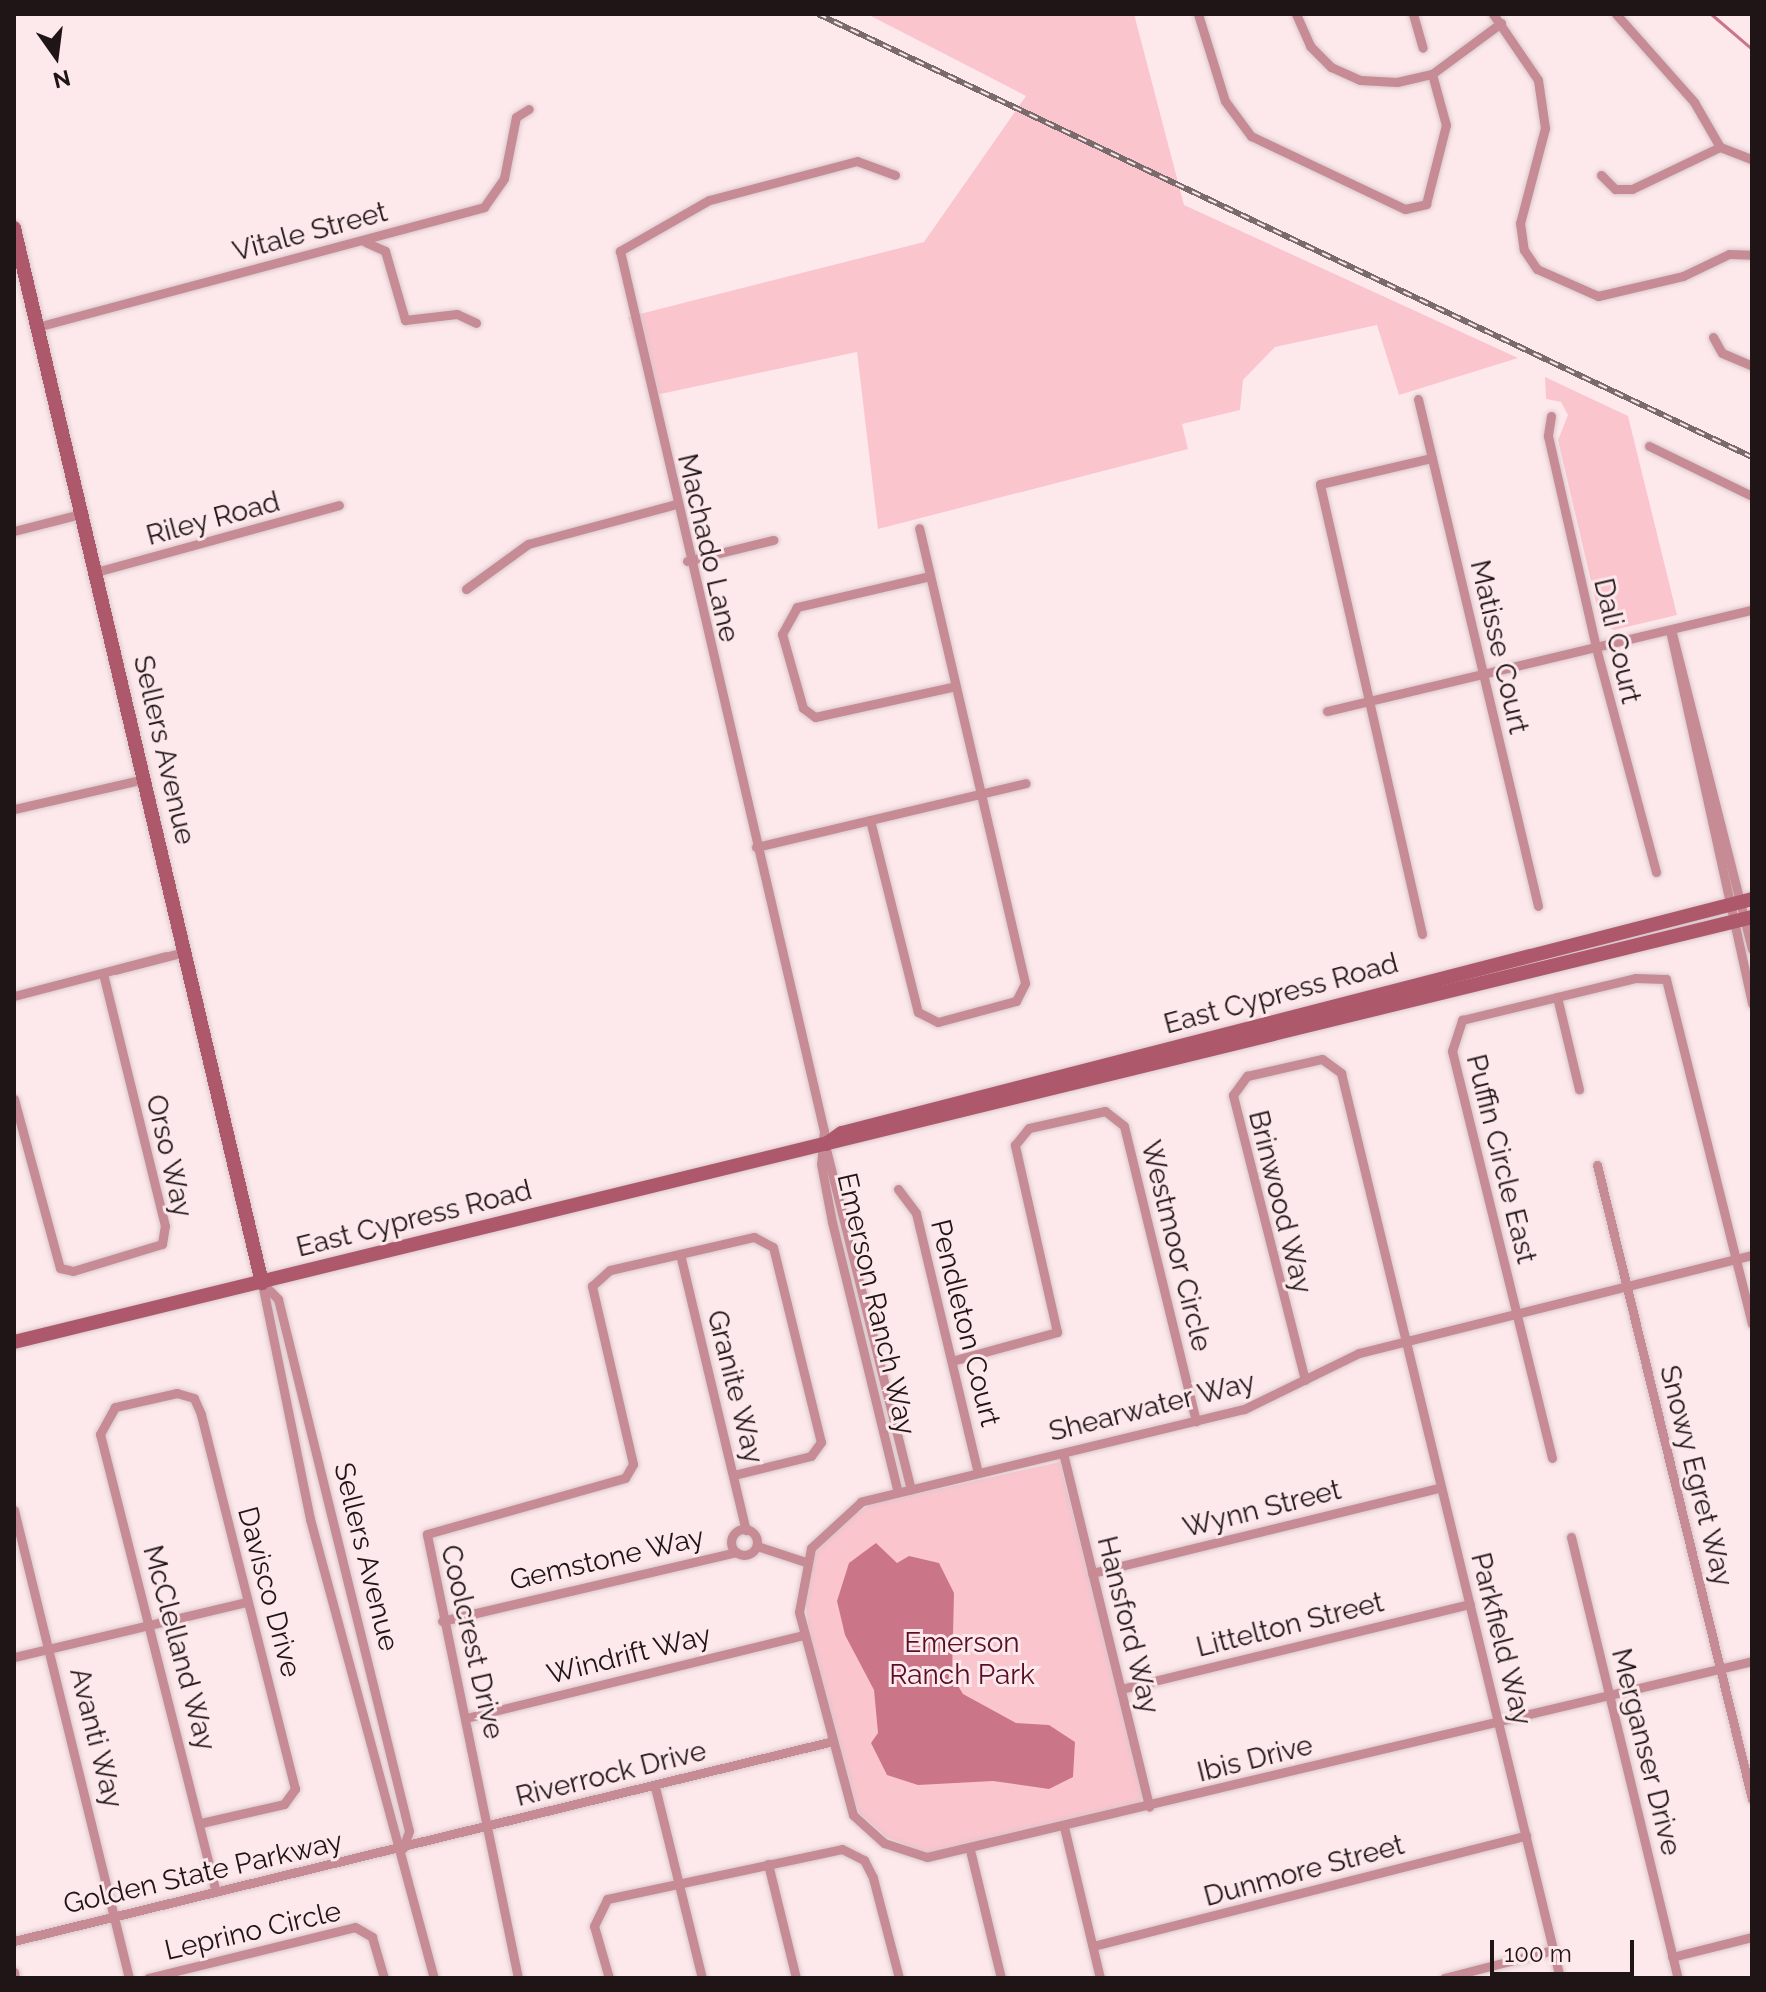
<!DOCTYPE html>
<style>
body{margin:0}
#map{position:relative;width:1766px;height:1992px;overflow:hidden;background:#fde9ec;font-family:Raleway,sans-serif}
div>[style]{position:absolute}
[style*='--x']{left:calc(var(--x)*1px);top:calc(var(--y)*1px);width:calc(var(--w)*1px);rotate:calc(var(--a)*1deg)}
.green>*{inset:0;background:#fbc5ce}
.water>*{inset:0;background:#ca7688}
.stream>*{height:3px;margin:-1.5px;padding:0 1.5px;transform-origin:1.5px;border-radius:1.5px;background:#ca7688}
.roads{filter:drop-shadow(0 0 2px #d9c7ca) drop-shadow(0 0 2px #d9c7ca)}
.street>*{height:9px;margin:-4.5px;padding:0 4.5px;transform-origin:4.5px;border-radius:4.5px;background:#c78b96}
.street>.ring{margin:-4.5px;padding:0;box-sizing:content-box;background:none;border:9px solid #c78b96;border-radius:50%}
.secondary>*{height:14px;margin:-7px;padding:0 7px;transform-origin:7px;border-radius:7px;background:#ae586c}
.rail>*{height:6px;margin-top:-3px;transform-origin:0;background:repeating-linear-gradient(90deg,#fde9ec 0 9px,#796a6c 0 18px);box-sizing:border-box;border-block:2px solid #796a6c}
span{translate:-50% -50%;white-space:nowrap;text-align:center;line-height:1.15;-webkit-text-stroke:6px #fde9ec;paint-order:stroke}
.street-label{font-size:28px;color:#1f1416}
.park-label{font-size:28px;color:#590d27}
.frame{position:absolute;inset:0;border:16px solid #1f1416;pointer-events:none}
.north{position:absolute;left:16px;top:16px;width:80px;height:80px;-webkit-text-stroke:6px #fde9ec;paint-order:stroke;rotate:166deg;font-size:22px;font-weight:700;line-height:32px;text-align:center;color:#1f1416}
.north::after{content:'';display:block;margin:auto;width:28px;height:36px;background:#1f1416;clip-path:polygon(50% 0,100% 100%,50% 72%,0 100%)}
.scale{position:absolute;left:1490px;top:1940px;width:144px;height:36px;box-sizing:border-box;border:4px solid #1f1416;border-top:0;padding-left:10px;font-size:24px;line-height:28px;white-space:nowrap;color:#1f1416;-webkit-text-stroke:6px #fde9ec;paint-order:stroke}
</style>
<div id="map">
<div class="green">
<div style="clip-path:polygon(867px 14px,1134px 14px,1184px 205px,1518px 358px,1399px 395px,1377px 325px,1275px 347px,1243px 380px,1240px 410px,1182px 424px,1188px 449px,878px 529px,857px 352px,651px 396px,628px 317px,924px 242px,1026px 96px)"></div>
<div style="clip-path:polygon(1545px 377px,1628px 416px,1677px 615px,1614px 630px,1601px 624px,1558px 440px,1568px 415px,1561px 402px,1546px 399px)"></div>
<div style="clip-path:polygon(1060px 1462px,1144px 1798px,1133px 1808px,926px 1853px,886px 1837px,859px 1813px,849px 1786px,809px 1634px,805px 1597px,811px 1558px,836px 1526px,871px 1504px)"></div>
</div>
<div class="water">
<div style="clip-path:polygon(876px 1543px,897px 1563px,909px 1556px,939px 1563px,954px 1593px,952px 1676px,963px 1694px,1016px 1723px,1049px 1725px,1075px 1742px,1073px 1777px,1049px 1789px,993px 1781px,918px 1785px,887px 1775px,871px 1743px,878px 1733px,874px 1690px,845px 1635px,837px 1601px,849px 1563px)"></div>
</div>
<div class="stream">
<div style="--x:1711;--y:14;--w:54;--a:40.5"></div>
</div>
<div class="roads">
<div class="street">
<div style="--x:1198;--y:14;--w:91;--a:72.8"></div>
<div style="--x:1225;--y:101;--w:44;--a:53.4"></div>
<div style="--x:1251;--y:136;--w:170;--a:25.4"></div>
<div style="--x:1405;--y:209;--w:22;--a:-13"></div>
<div style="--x:1426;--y:204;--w:81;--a:-75.8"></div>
<div style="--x:1446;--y:125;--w:53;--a:-105.4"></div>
<div style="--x:1296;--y:14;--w:35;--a:66"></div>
<div style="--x:1310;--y:46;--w:30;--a:45"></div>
<div style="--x:1331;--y:67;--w:32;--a:24"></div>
<div style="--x:1360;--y:80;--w:37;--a:3"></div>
<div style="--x:1397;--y:82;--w:36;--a:-13"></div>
<div style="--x:1432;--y:74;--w:86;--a:-36.5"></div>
<div style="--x:1413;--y:14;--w:35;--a:74"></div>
<div style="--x:1493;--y:14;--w:80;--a:55.7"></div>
<div style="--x:1538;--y:80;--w:49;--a:81.7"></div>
<div style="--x:1545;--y:128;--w:98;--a:104.7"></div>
<div style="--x:1520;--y:223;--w:27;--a:82"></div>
<div style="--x:1524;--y:250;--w:23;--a:56"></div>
<div style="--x:1537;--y:269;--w:67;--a:23.9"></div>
<div style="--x:1598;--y:296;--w:87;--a:-13.2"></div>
<div style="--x:1683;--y:276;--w:51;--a:-25.6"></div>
<div style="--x:1729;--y:254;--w:23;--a:2"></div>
<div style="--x:1616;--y:14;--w:118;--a:48.4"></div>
<div style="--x:1694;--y:102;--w:52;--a:60"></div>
<div style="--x:1720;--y:147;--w:34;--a:21"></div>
<div style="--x:895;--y:175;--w:40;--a:-159.8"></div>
<div style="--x:857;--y:161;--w:153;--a:165.2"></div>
<div style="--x:709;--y:200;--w:103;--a:150.2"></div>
<div style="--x:620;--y:251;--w:903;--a:76.95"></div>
<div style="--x:824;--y:1131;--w:33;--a:95"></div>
<div style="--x:821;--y:1164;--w:59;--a:79.3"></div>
<div style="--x:832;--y:1222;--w:278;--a:76.3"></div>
<div style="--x:1601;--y:175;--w:20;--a:45"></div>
<div style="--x:1615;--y:189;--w:17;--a:0"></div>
<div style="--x:1632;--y:189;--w:98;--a:-25.5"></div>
<div style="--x:365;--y:242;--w:22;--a:24"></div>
<div style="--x:385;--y:251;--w:72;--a:73.8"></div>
<div style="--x:405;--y:320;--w:52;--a:-6.6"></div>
<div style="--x:457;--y:314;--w:21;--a:25"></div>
<div style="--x:37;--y:327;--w:463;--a:-15"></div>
<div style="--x:484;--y:207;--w:35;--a:-55"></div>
<div style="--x:504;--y:178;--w:62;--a:-78.9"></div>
<div style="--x:516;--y:117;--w:15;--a:-32"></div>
<div style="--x:1713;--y:337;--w:18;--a:61"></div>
<div style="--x:1722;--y:353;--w:33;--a:23"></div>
<div style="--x:1418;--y:399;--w:521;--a:76.68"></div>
<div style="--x:1551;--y:416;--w:20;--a:99"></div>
<div style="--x:1548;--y:436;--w:217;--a:77.2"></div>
<div style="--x:1596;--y:648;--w:232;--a:75"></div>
<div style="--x:1649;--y:446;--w:114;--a:25.9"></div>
<div style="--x:14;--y:531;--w:68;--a:-14.4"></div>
<div style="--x:687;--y:561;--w:89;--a:-13.7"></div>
<div style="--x:96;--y:572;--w:252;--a:-15.4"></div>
<div style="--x:930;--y:576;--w:137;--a:166.9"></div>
<div style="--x:797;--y:607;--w:31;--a:119"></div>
<div style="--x:782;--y:634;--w:77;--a:74.2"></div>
<div style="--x:803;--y:708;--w:15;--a:37"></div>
<div style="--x:815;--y:717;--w:144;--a:-12.4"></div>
<div style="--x:466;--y:589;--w:77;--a:-36"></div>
<div style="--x:528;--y:544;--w:153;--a:-15.1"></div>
<div style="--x:1670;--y:630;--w:383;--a:77.6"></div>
<div style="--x:1672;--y:633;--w:326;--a:75.8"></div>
<div style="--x:1327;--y:711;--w:437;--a:-13.4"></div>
<div style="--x:14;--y:809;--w:133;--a:-13"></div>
<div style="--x:870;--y:820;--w:198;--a:76"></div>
<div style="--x:918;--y:1012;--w:22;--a:27"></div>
<div style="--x:938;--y:1022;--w:81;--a:-15.1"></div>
<div style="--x:1016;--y:1001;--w:20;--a:-63"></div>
<div style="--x:1025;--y:983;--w:467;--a:-103.1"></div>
<div style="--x:756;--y:847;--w:277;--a:-13.3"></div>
<div style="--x:1422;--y:934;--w:461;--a:-102.8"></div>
<div style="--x:1320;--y:484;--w:115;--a:-13.1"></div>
<div style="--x:115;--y:970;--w:71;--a:-14.6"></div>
<div style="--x:14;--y:996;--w:157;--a:-14.7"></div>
<div style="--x:1557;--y:997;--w:95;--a:76.6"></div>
<div style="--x:14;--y:1099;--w:175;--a:74.8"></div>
<div style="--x:60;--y:1268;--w:13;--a:13"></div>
<div style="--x:73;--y:1271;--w:93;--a:-16.9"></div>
<div style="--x:162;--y:1244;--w:18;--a:-81"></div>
<div style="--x:165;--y:1226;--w:260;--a:-103.8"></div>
<div style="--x:825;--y:1145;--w:355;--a:76"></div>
<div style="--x:1597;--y:1165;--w:653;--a:76.26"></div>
<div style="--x:898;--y:1189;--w:30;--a:53"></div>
<div style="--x:916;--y:1213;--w:267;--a:76.6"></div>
<div style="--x:680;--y:1254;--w:284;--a:76.6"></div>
<div style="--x:1752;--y:1255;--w:405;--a:166"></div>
<div style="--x:1359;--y:1353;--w:128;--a:154"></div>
<div style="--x:1244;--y:1409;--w:394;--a:166.4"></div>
<div style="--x:861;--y:1502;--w:68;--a:137.4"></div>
<div style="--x:811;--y:1548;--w:65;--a:100.6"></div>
<div style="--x:799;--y:1612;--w:210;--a:75.1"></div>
<div style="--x:853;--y:1815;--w:42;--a:42.1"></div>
<div style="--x:884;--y:1843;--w:45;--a:18"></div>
<div style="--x:927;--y:1857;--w:848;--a:-13.36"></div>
<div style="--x:262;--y:1283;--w:241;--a:78.5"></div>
<div style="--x:310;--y:1519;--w:475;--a:74.9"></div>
<div style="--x:262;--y:1283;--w:23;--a:45"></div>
<div style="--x:278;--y:1299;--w:548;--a:76.17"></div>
<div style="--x:409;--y:1831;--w:18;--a:109"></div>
<div style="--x:952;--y:1361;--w:109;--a:-15.4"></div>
<div style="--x:1057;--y:1332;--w:192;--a:-102.7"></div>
<div style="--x:1015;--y:1145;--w:22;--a:-51"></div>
<div style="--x:1029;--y:1128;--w:78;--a:-12.6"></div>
<div style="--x:1105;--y:1111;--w:24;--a:38"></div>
<div style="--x:1124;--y:1126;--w:304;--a:76.3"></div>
<div style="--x:1305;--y:1380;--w:294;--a:-104.2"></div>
<div style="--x:1233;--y:1095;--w:24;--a:-54"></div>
<div style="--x:1247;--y:1076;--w:77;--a:-12.8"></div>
<div style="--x:1322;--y:1059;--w:24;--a:36"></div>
<div style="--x:1341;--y:1073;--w:931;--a:76.4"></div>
<div style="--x:1063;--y:1453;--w:364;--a:76.3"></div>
<div style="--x:1552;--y:1458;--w:419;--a:-103.8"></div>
<div style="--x:1452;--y:1051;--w:33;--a:-72"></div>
<div style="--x:1462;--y:1020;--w:178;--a:-13.6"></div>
<div style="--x:1635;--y:978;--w:31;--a:2"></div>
<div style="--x:1666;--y:979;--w:355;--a:76"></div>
<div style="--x:14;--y:1510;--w:482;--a:76.2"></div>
<div class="ring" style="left:731px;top:1529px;width:17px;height:17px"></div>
<div style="--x:1571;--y:1537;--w:454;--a:76.4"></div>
<div style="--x:757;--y:1546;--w:52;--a:18.1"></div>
<div style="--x:1092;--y:1573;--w:359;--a:-13.8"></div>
<div style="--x:442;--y:1621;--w:302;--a:-13.2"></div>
<div style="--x:14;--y:1657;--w:238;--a:-13.3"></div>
<div style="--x:1121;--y:1689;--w:359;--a:-13.7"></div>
<div style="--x:466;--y:1718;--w:347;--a:-13.8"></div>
<div style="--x:655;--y:1787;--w:197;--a:76.2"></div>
<div style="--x:201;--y:1823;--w:85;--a:-12.9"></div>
<div style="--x:284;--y:1804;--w:19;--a:-54"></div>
<div style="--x:295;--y:1789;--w:387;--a:-104.1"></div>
<div style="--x:201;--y:1414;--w:17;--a:-114"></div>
<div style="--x:194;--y:1398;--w:18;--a:-164"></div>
<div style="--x:177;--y:1393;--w:64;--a:167.3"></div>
<div style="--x:115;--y:1407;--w:31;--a:119"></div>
<div style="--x:100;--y:1434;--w:472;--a:75.8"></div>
<div style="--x:1064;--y:1827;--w:155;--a:76.6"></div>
<div style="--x:970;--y:1850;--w:132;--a:76.4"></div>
<div style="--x:768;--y:1864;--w:117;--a:76.2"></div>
<div style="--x:14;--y:1941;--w:839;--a:-13.72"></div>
<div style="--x:1093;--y:1946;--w:447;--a:-14.3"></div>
<div style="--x:1672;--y:1957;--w:82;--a:-14"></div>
<div style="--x:14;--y:1972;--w:6;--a:81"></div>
<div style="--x:148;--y:1978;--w:213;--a:-13.8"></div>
<div style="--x:355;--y:1927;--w:20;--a:30"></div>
<div style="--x:372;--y:1937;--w:43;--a:73.7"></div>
<div style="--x:518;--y:1978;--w:453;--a:-101.6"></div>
<div style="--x:427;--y:1534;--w:206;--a:-15.8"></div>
<div style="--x:625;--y:1478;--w:16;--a:-60"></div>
<div style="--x:633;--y:1464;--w:183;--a:-103"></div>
<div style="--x:592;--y:1286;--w:24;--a:-42"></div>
<div style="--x:610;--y:1270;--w:148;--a:-12.9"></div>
<div style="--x:754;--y:1237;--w:21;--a:28"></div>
<div style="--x:773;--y:1247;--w:201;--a:76.2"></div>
<div style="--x:821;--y:1442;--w:17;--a:126"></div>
<div style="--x:811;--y:1456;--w:79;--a:166.1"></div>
<div style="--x:609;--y:1978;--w:54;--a:-106.1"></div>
<div style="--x:594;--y:1926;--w:30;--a:-64"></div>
<div style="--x:607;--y:1899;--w:240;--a:-12"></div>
<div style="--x:842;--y:1849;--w:25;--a:27"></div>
<div style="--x:864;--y:1860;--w:20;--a:63"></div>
<div style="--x:873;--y:1878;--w:103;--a:75.4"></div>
<div style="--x:1444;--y:1978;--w:113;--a:-14.4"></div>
</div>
<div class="secondary">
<div style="--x:14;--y:228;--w:1084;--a:76.77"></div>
<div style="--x:826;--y:1144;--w:19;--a:-35"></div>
<div style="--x:842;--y:1133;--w:940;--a:-14.42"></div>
<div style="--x:14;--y:1342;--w:1789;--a:-13.74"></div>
</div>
</div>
<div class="rail">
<div style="--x:818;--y:14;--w:1034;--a:25.38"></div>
</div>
<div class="street-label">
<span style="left:310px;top:232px;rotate:-15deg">Vitale Street</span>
<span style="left:213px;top:519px;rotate:-15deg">Riley Road</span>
<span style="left:708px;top:548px;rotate:77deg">Machado Lane</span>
<span style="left:1617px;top:641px;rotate:77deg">Dali Court</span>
<span style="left:1499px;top:647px;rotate:77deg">Matisse Court</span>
<span style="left:164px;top:750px;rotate:77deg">Sellers Avenue</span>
<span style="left:1281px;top:994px;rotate:-15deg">East Cypress Road</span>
<span style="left:169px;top:1156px;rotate:77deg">Orso Way</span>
<span style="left:1501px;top:1159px;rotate:76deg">Puffin Circle East</span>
<span style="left:1280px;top:1202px;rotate:76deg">Brinwood Way</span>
<span style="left:414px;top:1219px;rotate:-14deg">East Cypress Road</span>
<span style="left:1176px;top:1246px;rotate:76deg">Westmoor Circle</span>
<span style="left:876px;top:1304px;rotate:77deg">Emerson Ranch Way</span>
<span style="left:965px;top:1323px;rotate:76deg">Pendleton Court</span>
<span style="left:735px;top:1387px;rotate:76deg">Granite Way</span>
<span style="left:1152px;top:1407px;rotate:-14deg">Shearwater Way</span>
<span style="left:1696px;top:1476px;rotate:76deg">Snowy Egret Way</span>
<span style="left:1262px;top:1509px;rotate:-14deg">Wynn Street</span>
<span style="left:366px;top:1557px;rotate:76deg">Sellers Avenue</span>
<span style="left:607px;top:1559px;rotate:-13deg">Gemstone Way</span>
<span style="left:269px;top:1592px;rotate:75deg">Davisco Drive</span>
<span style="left:1128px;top:1625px;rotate:76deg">Hansford Way</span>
<span style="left:1290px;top:1625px;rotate:-14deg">Littelton Street</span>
<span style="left:1501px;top:1639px;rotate:76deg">Parkfield Way</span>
<span style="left:472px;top:1642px;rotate:77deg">Coolcrest Drive</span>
<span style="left:179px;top:1648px;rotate:75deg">McClelland Way</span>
<span style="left:629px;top:1655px;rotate:-14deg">Windrift Way</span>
<span style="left:96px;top:1738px;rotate:76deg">Avanti Way</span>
<span style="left:1646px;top:1752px;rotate:76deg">Merganser Drive</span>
<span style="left:1255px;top:1759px;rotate:-14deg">Ibis Drive</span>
<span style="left:611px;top:1774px;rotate:-14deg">Riverrock Drive</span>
<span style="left:1304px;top:1871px;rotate:-15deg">Dunmore Street</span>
<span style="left:203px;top:1873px;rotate:-13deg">Golden State Parkway</span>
<span style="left:253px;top:1931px;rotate:-13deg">Leprino Circle</span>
</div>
<div class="park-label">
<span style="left:962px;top:1659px">Emerson<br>Ranch Park</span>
</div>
<div class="frame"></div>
<div class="north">N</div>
<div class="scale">100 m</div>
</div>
